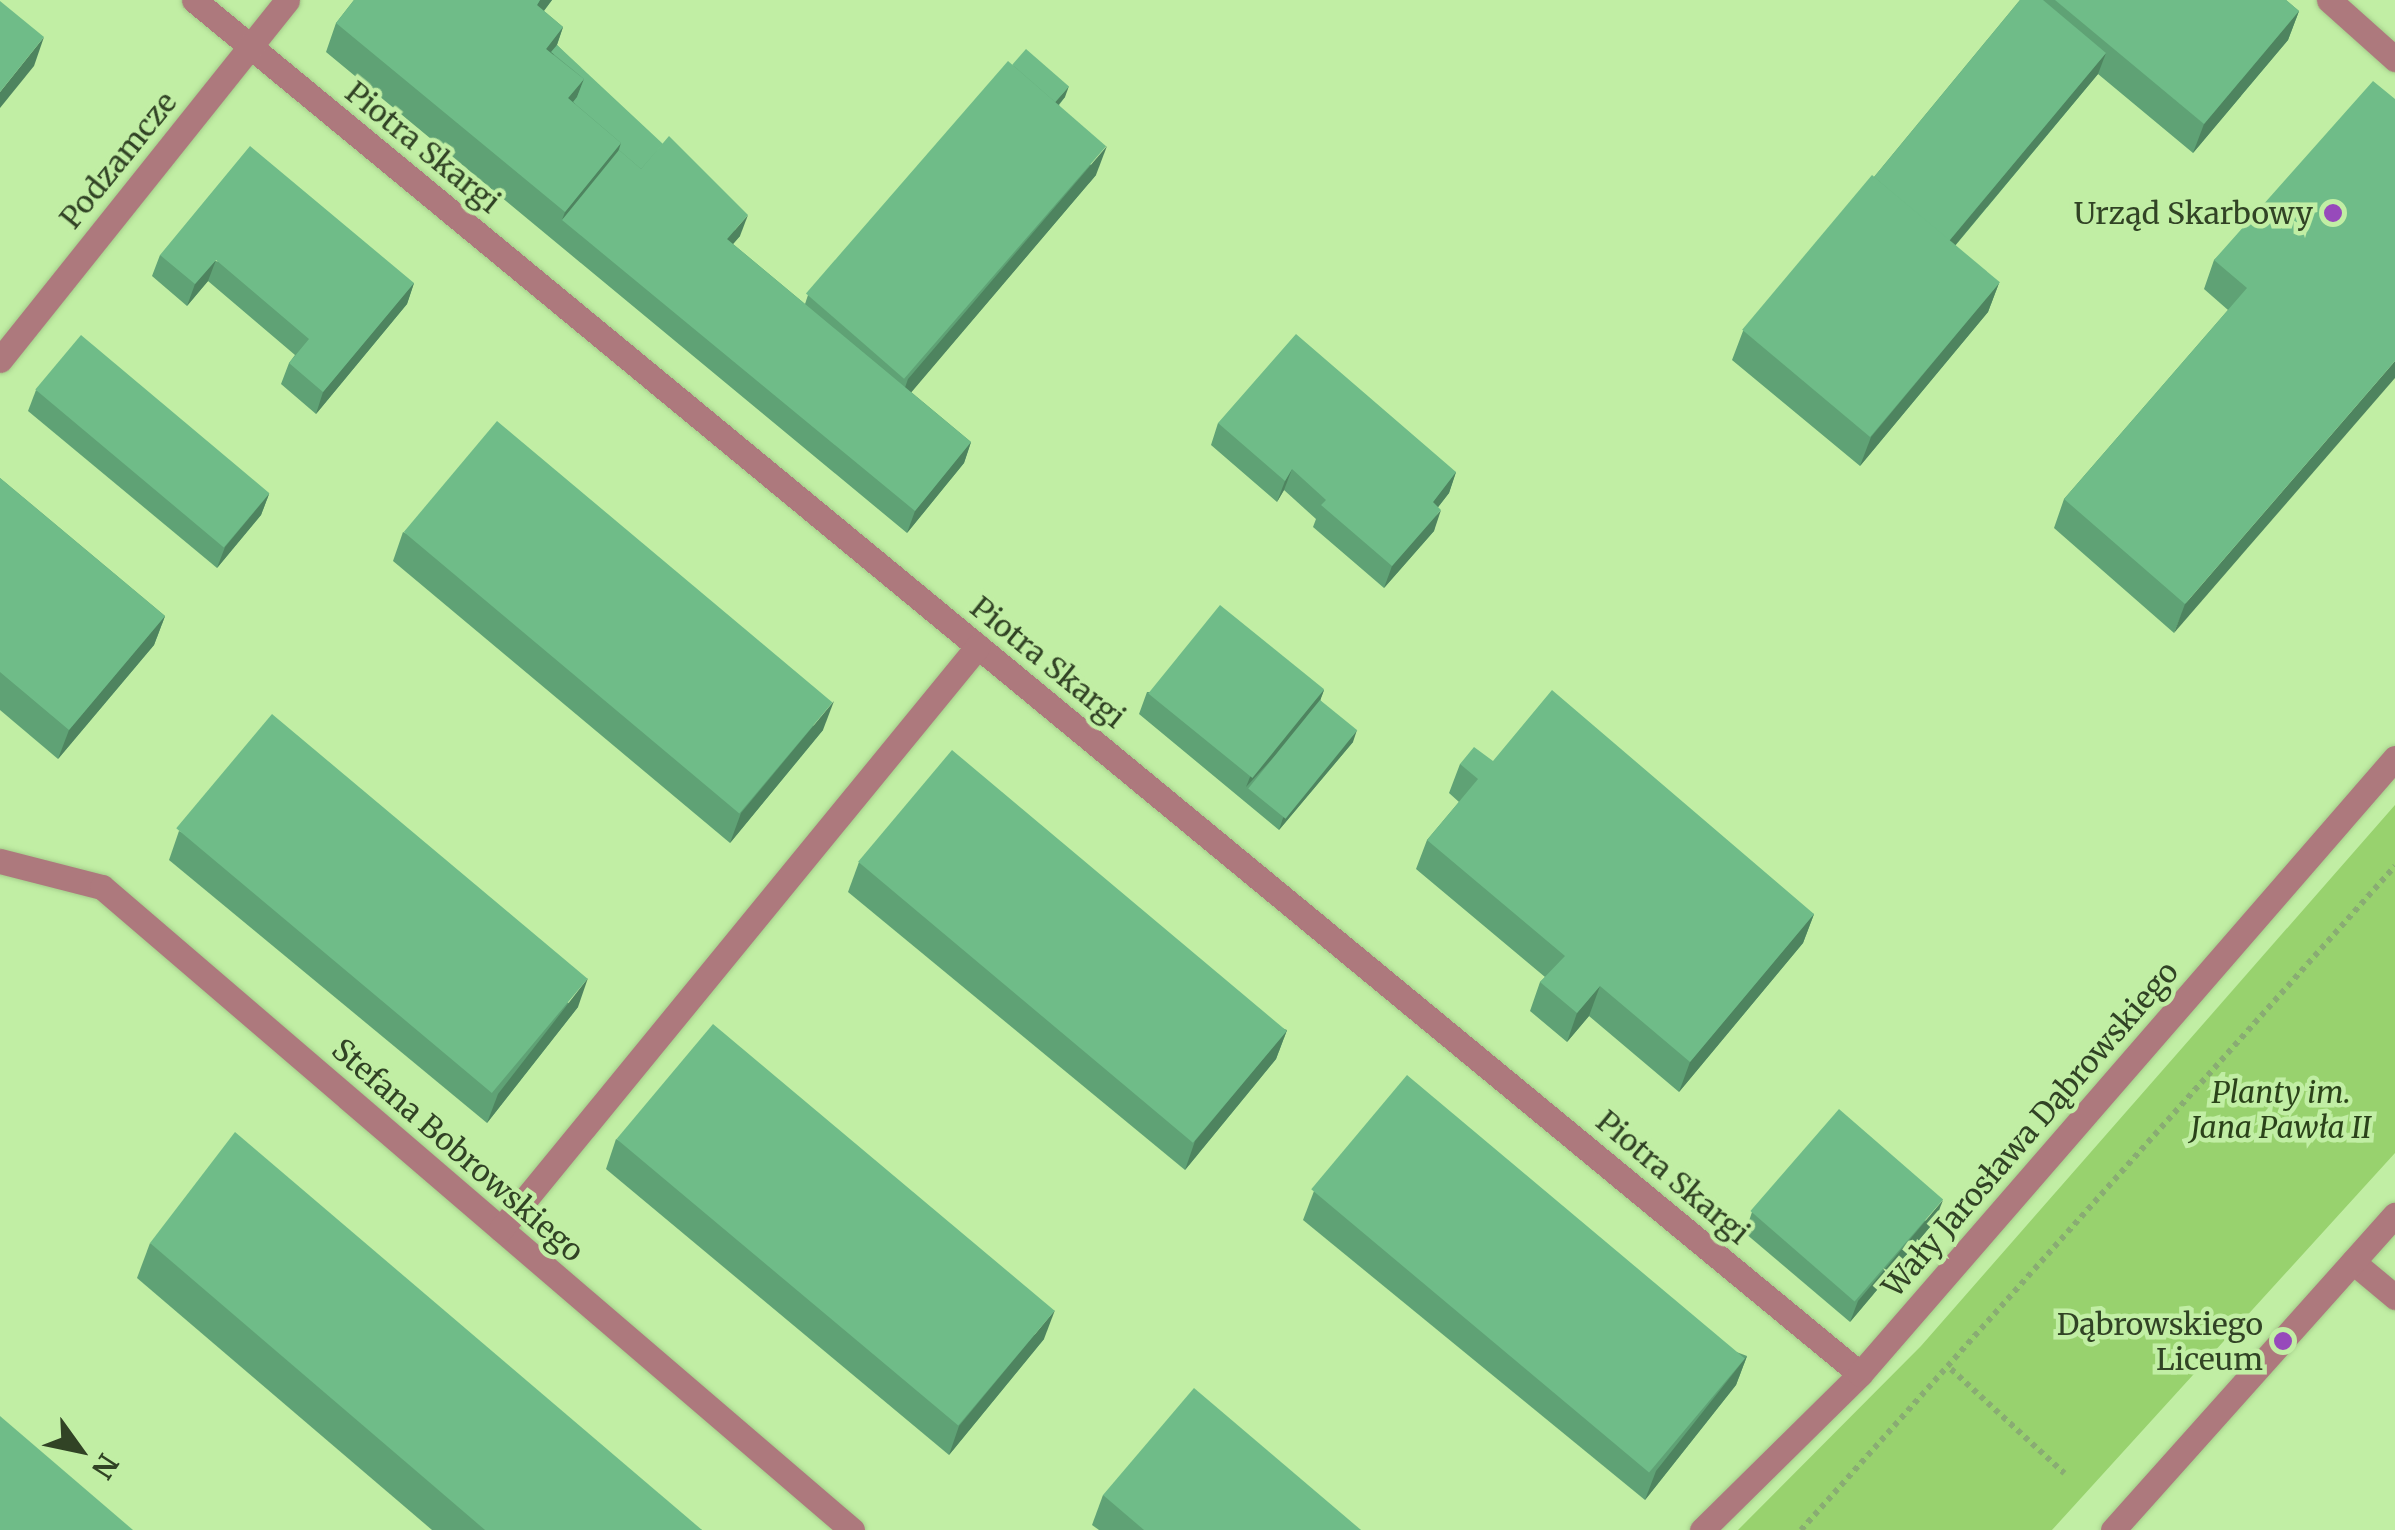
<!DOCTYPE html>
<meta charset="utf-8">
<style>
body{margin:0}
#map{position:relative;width:2395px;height:1530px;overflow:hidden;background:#c1eea4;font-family:Merriweather,serif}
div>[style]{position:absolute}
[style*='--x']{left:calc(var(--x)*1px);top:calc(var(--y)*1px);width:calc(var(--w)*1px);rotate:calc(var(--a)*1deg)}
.green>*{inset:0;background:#98d26e}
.path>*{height:6px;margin-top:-3px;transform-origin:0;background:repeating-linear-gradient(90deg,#89ac73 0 5px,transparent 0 10px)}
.roads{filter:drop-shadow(0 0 2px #a4cc8b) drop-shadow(0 0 2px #a4cc8b)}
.minor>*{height:25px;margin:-12.5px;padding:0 12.5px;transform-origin:12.5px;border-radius:12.5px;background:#ad797d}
.wall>*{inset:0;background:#5fa275}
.shaded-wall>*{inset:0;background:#4e845f}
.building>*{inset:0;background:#6fbc88;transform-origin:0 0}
.dots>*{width:28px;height:28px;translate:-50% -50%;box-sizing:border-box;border:5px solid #c1eea4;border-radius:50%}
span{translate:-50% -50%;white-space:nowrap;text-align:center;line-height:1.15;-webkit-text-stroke:9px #c1eea4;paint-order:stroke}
.street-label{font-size:30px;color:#314325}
.poi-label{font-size:30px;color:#314325}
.right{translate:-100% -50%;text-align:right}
.park-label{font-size:30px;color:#2b431a;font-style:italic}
.north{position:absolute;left:30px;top:1400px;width:100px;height:100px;-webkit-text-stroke:8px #c1eea4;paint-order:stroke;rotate:123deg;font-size:28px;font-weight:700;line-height:40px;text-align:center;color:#314325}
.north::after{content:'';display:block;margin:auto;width:35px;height:45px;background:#314325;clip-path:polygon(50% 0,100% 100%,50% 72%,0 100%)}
</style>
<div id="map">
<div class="green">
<div style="clip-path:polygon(2395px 805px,2395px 1153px,2052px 1530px,1738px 1530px,1921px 1346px)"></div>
</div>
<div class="path">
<div style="--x:1951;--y:1369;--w:154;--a:42.6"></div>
<div style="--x:1801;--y:1530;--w:891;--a:-48.18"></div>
</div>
<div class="roads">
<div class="minor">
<div style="--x:194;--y:0;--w:2159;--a:39.51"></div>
<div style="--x:2329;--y:0;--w:89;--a:41.8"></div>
<div style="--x:0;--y:360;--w:460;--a:-51.4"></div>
<div style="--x:0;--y:861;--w:105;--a:14.3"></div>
<div style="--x:102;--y:887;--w:988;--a:40.61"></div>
<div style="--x:501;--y:1229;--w:753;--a:-50.71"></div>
<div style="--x:2353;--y:1262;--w:55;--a:39.8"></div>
<div style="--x:1702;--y:1530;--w:222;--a:-44.6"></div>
<div style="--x:1860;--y:1374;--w:816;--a:-49.03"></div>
<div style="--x:2113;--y:1530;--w:423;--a:-48.2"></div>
</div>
</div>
<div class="wall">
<div style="clip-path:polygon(354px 0,552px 0,544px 11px,563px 27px,557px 45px,740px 236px,733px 244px,805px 304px,808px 295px,1013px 65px,1065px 97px,1059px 105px,1096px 175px,911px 392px,971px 442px,964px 463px,907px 533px,326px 52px,336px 23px)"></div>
<div style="clip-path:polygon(2020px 0,2286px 0,2299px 11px,2288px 40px,2193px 153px,2098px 74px,1955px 246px,1999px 283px,1988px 312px,1860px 466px,1732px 360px,1743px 331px,1874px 177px)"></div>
<div style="clip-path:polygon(2395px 99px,2174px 633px,2054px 528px,2064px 499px,2228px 310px,2204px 289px,2214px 260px)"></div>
<div style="clip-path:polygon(160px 255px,414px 283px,407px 304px,316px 414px,281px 384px,289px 363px,295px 355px,208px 281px,187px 306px,152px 276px)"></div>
<div style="clip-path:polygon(36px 390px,269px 494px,261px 515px,217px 568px,28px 411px)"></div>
<div style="clip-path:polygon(1218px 423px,1456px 472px,1449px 493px,1438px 507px,1434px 531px,1384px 588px,1313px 527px,1316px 519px,1284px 490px,1277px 502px,1211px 445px)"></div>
<div style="clip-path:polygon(0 478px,165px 616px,154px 645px,58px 759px,0 710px)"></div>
<div style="clip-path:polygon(403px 532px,823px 730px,730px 843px,393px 561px)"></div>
<div style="clip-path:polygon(1324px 690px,1320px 700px,1353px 742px,1279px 830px,1139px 714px,1147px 692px)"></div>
<div style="clip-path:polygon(1493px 761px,1814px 914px,1803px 943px,1679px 1092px,1589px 1016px,1567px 1042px,1530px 1011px,1540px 982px,1545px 977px,1416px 869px,1427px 840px,1459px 802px,1449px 793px,1460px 764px)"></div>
<div style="clip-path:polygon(179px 831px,578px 1007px,487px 1123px,169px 860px)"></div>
<div style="clip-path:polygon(859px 862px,1287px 1030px,1276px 1059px,1185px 1170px,848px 892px)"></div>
<div style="clip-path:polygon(616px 1139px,1044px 1339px,949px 1455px,606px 1169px)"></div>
<div style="clip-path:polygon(1314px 1191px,1747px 1356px,1736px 1385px,1645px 1500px,1303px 1220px)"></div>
<div style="clip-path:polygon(1752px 1212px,1935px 1221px,1850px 1322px,1745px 1233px)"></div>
<div style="clip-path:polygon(150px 1243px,702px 1530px,432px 1530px,137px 1278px)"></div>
<div style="clip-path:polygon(1103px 1495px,1361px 1530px,1099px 1530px,1092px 1525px)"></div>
</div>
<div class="shaded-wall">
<div style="clip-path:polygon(540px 0,552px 0,526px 34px,537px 5px)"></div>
<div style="clip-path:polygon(2299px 11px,2288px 40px,2193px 153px,2204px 124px)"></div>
<div style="clip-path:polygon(563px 27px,553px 56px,546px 49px)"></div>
<div style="clip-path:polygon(44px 37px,34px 66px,0 108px,0 92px)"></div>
<div style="clip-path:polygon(2106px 53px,2098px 74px,1937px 267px,1945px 246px)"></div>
<div style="clip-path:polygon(584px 79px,573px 108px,568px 98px)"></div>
<div style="clip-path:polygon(1069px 86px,1065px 97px,1039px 127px,1043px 115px)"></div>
<div style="clip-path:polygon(621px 143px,611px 172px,562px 220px,565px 212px)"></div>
<div style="clip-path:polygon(1107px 146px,1096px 175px,898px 408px,908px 379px)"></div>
<div style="clip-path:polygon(748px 215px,740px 236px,719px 260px,727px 239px)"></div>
<div style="clip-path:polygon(216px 260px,208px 281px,187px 306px,195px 284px)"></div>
<div style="clip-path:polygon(414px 283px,407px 304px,316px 414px,323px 392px)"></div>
<div style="clip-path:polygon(1999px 283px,1988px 312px,1860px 466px,1871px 437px)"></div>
<div style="clip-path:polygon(2395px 361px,2395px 378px,2174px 633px,2185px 604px)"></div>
<div style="clip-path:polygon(971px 442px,964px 463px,907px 533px,915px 511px)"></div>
<div style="clip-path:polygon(1292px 469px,1284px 490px,1277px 502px,1285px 481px)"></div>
<div style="clip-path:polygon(1456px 472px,1449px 493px,1425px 524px,1433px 502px)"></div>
<div style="clip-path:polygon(269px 494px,261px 515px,217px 568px,225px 547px)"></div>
<div style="clip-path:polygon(1441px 510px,1434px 531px,1384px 588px,1392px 566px)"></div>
<div style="clip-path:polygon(165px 616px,154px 645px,58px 759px,69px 730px)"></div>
<div style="clip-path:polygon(1324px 690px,1316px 712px,1246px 787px,1250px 777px)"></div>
<div style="clip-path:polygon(834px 701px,823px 730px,730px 843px,741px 813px)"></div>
<div style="clip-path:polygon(1357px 730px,1353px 742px,1279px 830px,1283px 818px)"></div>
<div style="clip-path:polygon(1814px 914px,1803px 943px,1679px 1092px,1690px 1062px)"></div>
<div style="clip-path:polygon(588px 978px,578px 1007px,487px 1123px,498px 1094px)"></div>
<div style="clip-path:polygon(1600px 986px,1589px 1016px,1567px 1042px,1577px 1013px)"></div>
<div style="clip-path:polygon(1287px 1030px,1276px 1059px,1185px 1170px,1195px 1141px)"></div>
<div style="clip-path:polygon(1943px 1200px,1935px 1221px,1850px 1322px,1858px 1301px)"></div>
<div style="clip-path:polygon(1055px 1310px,1044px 1339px,949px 1455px,959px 1426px)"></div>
<div style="clip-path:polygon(1747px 1356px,1736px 1385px,1645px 1500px,1656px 1471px)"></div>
</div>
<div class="building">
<div style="clip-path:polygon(354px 0,540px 0,537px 5px,563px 27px,546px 49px,584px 79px,568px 98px,621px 143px,565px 212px,336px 23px)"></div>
<div style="clip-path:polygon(2020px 0,2043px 0,2106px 53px,1949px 241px,1874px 177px)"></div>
<div style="clip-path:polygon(2055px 0,2286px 0,2299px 11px,2204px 124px)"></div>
<div style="clip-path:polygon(0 1px,44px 37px,0 92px)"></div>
<div style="clip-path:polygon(557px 45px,663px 144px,641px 169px,619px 150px,621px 143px,573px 102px,577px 97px,584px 79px,551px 52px)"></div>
<div style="left:1026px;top:49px;width:57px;height:21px;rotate:41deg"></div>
<div style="left:1008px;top:61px;width:130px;height:308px;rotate:41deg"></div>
<div style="clip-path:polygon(2373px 81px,2395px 99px,2395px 361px,2185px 604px,2064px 499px,2247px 288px,2214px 260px)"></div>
<div style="clip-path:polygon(669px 136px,748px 215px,727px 239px,971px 442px,915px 511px,562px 220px,619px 150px,641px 169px)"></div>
<div style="clip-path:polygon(250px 146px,414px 283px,323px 392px,289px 363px,309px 339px,216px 260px,195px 284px,160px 255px)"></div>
<div style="left:1872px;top:175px;width:167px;height:202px;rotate:40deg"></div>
<div style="clip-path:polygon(1296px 334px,1456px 472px,1433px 502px,1441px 510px,1392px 566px,1321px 505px,1326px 500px,1292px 469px,1285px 481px,1218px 423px)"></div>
<div style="left:81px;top:335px;width:246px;height:71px;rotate:40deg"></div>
<div style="left:497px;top:421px;width:438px;height:145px;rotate:40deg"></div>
<div style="clip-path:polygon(0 478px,165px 616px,69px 730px,0 672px)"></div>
<div style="left:1220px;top:605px;width:134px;height:114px;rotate:39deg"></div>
<div style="clip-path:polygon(1552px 690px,1814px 914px,1690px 1062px,1600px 986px,1577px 1013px,1540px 982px,1565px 956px,1427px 840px,1478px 779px,1460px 764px,1474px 747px,1493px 761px)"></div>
<div style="left:1320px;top:700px;width:48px;height:114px;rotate:39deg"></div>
<div style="left:272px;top:714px;width:412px;height:149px;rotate:40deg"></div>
<div style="left:952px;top:750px;width:437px;height:146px;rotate:40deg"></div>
<div style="left:713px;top:1024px;width:446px;height:150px;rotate:40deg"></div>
<div style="left:1407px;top:1075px;width:441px;height:149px;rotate:40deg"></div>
<div style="left:1839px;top:1109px;width:138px;height:135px;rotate:41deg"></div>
<div style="clip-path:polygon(235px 1132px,702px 1530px,485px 1530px,150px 1243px)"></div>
<div style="clip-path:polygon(1194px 1388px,1361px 1530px,1144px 1530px,1103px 1495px)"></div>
<div style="clip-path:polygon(0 1416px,133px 1530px,0 1530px)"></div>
</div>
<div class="dots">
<div style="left:2333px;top:213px;background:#974abb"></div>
<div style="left:2283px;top:1341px;background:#974abb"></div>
</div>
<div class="street-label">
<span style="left:423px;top:147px;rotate:39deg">Piotra Skargi</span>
<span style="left:118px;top:160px;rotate:-51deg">Podzamcze</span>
<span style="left:1048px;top:662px;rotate:39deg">Piotra Skargi</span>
<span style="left:2030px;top:1129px;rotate:-49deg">Wały Jarosława Dąbrowskiego</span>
<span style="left:458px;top:1150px;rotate:41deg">Stefana Bobrowskiego</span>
<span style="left:1673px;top:1177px;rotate:40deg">Piotra Skargi</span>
</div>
<div class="poi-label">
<span class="right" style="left:2313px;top:213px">Urząd Skarbowy</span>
<span class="right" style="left:2263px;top:1341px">Dąbrowskiego<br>Liceum</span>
</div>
<div class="park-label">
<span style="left:2281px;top:1109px">Planty im.<br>Jana Pawła II</span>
</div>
<div class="north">N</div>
</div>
